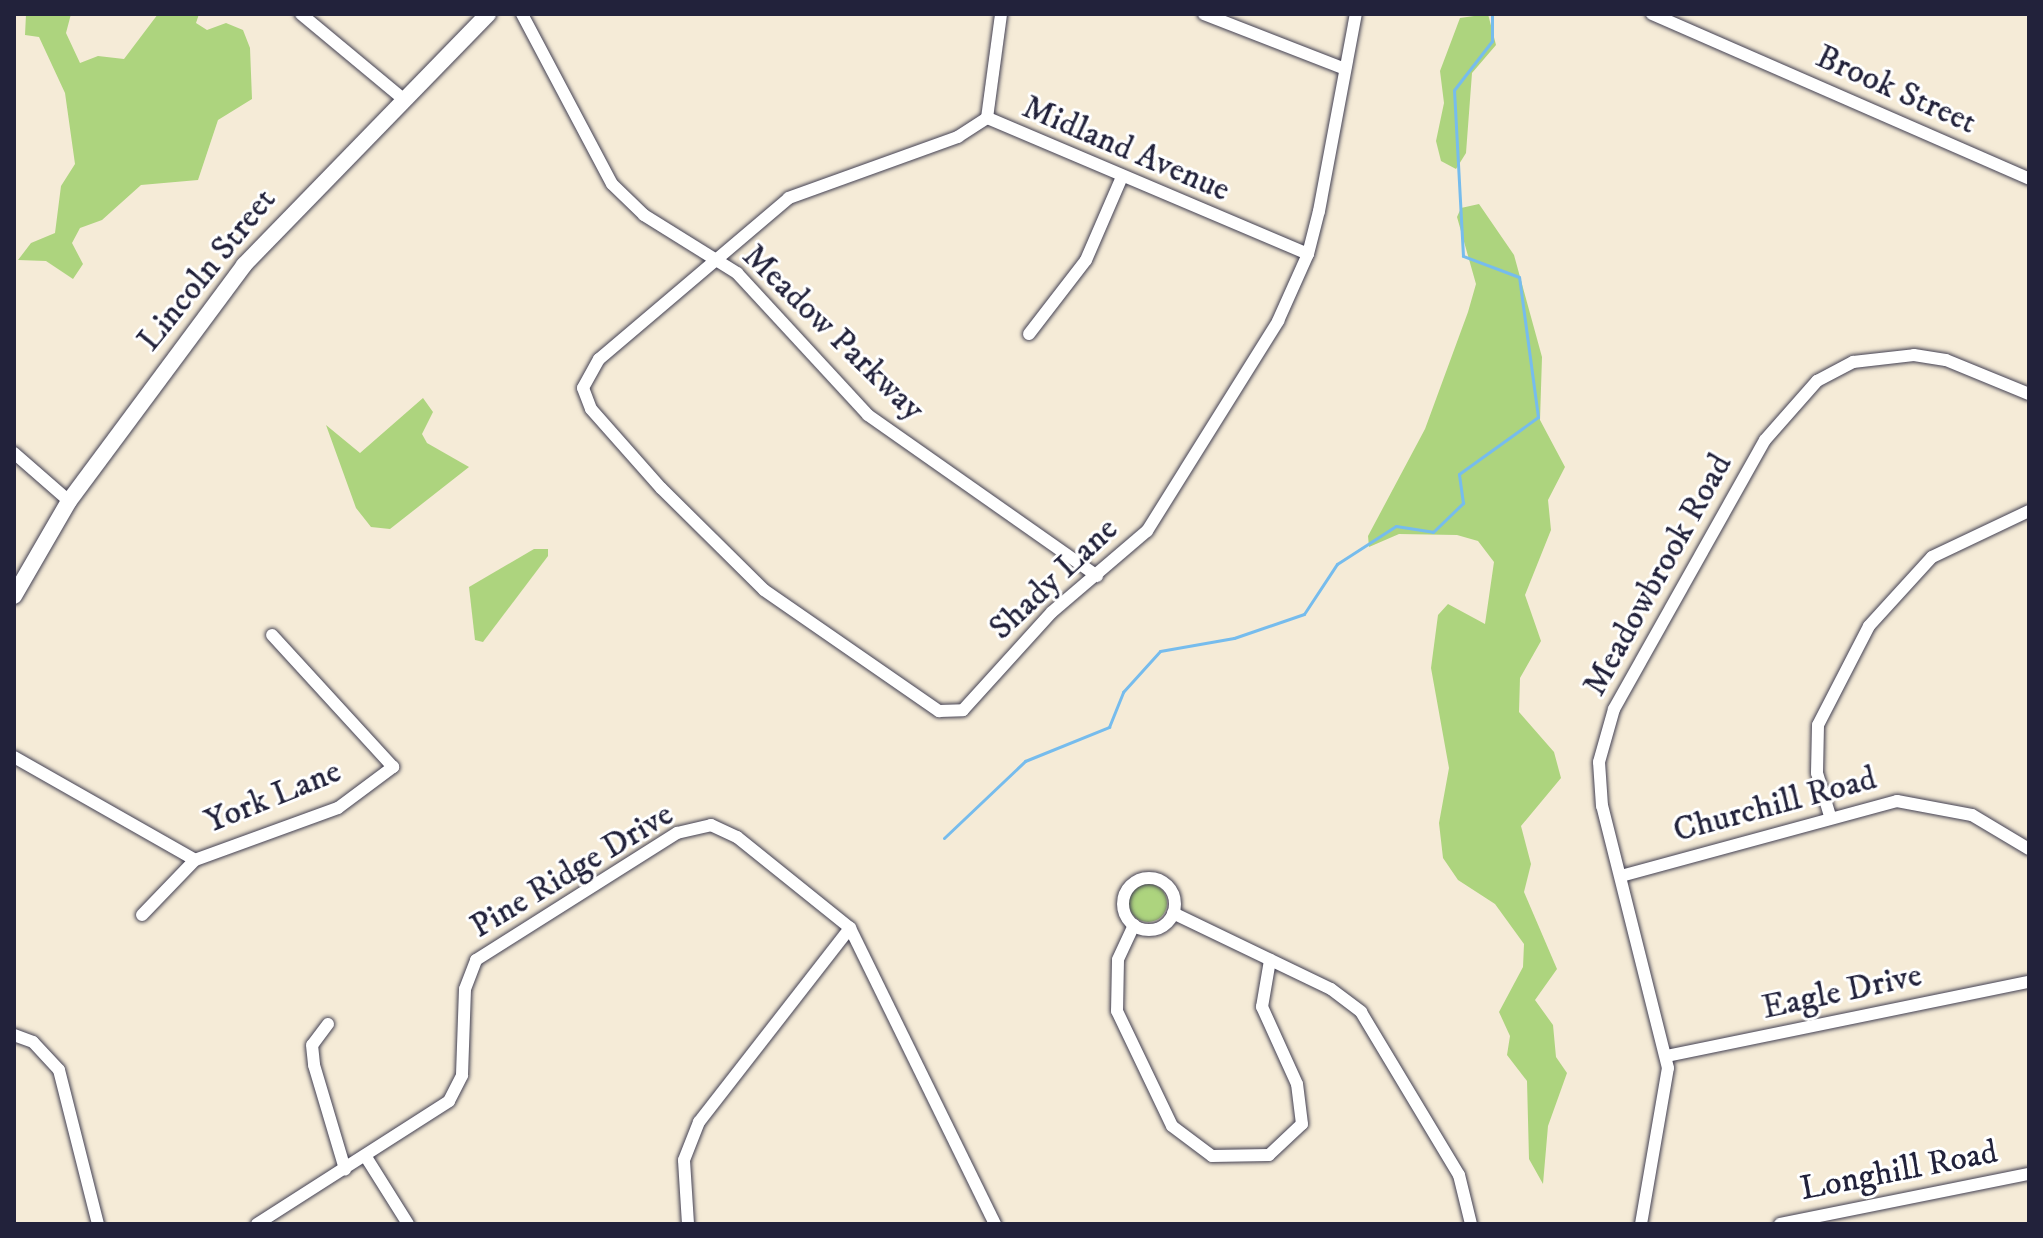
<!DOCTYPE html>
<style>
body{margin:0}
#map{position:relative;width:2043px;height:1238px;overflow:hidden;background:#f5ebd7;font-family:"IM FELL DW Pica",serif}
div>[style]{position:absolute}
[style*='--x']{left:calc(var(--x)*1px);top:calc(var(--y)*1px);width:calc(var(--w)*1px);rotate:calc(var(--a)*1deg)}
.green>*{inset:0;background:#add47e}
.round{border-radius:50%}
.stream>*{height:3px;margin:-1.5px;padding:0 1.5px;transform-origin:1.5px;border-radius:1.5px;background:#76bced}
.roads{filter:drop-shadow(0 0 2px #424052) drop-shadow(0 0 2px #424052)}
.minor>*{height:12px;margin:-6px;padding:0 6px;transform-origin:6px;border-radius:6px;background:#fff}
.minor>.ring{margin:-6px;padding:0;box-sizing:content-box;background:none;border:12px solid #fff;border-radius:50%}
.major>*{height:16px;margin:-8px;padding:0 8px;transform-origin:8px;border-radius:8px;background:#fff}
span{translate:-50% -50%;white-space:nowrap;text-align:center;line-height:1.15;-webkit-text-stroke:6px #fff;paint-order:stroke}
.street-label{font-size:34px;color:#22223b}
.frame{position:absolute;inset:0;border:16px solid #22223b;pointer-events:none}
</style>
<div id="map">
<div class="green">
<div style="clip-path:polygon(26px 14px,71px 14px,66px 33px,80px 63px,98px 56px,124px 59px,158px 14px,199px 14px,196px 23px,207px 30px,226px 23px,243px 30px,250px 48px,252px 99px,218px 120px,198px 180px,141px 185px,102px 220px,80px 228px,72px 243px,83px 264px,73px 279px,46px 261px,18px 260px,31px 243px,55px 233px,61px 186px,75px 164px,65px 93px,39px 37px,25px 35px)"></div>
<div style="clip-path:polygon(1488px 14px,1496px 45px,1472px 73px,1466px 153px,1456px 169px,1441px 161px,1436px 141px,1444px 103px,1440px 71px,1460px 18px)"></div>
<div style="clip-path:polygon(1479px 204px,1514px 255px,1542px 357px,1540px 420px,1565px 467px,1548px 500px,1551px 530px,1525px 595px,1541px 641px,1520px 678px,1519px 712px,1554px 752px,1561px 778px,1521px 826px,1531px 864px,1524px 892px,1557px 969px,1535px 1000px,1553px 1025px,1556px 1057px,1567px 1073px,1548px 1126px,1543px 1184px,1529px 1159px,1527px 1081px,1507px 1055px,1510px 1036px,1499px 1012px,1523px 967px,1524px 944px,1495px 904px,1458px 880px,1443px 858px,1439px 823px,1449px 768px,1431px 668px,1438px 615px,1448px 604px,1485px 624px,1494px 562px,1478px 541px,1457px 535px,1399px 534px,1369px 547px,1368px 536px,1425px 429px,1468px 312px,1476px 284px,1457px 217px,1461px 208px)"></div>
<div style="clip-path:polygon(423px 398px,433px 412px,422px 434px,427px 443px,469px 467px,390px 529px,371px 527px,356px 508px,326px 425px,360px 453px)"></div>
<div style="clip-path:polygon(534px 549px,548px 549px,548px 556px,483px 642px,475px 640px,469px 587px)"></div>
<div class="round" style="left:1129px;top:884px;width:38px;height:38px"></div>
</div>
<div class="stream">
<div style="--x:944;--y:838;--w:112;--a:-43.5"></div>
<div style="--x:1025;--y:761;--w:91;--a:-22"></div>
<div style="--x:1109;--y:727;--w:38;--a:-68"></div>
<div style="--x:1123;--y:692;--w:55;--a:-47.9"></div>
<div style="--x:1160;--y:651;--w:75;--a:-10"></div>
<div style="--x:1234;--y:638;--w:74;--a:-18.9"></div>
<div style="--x:1304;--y:614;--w:60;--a:-56.6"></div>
<div style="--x:1337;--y:564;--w:70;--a:-32.8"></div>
<div style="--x:1396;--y:526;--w:37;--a:9"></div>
<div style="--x:1433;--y:532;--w:42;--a:-44"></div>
<div style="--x:1463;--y:503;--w:29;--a:-98"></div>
<div style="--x:1459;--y:474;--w:97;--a:-35.8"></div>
<div style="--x:1538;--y:417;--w:141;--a:-97.7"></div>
<div style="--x:1519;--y:277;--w:60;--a:-159.4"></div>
<div style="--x:1463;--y:256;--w:166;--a:-93.1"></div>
<div style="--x:1454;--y:90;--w:62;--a:-52.2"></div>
<div style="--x:1492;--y:41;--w:27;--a:-90"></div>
</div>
<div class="roads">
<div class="minor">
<div style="--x:301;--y:14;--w:131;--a:39.7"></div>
<div style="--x:522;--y:14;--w:192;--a:62.1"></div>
<div style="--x:612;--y:184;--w:45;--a:44.1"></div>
<div style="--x:644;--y:215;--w:110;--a:31.9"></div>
<div style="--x:737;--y:273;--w:193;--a:47.3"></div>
<div style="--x:868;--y:415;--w:280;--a:35.1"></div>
<div style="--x:1204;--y:14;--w:151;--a:21.3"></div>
<div style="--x:1652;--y:14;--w:412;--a:23.6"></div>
<div style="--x:987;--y:118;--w:105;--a:-82.3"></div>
<div style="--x:1308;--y:254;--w:349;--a:-157"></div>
<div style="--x:987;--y:118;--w:35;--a:147"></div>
<div style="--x:958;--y:137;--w:180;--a:160.2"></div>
<div style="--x:789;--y:198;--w:249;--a:139.7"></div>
<div style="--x:599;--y:359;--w:33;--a:119"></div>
<div style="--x:583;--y:388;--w:22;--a:69"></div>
<div style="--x:591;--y:409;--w:106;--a:48.5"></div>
<div style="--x:661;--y:488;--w:145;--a:44.7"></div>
<div style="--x:764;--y:590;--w:213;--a:34.7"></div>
<div style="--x:939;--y:711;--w:24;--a:-2"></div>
<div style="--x:963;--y:710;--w:132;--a:-47.8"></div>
<div style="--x:1052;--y:612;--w:125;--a:-40.5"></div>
<div style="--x:1147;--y:531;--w:248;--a:-58"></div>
<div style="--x:1278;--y:321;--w:73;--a:-65.9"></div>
<div style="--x:1308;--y:254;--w:44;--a:-75.7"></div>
<div style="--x:1319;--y:211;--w:200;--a:-79.4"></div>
<div style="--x:1029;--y:334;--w:93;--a:-52.4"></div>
<div style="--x:1086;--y:260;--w:90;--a:-66.6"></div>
<div style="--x:14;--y:453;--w:73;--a:41.1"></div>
<div style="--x:14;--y:757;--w:208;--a:29.6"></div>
<div style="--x:1830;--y:816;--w:45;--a:-106.8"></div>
<div style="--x:1817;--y:773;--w:48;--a:-88.8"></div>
<div style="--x:1818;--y:725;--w:111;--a:-62.7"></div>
<div style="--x:1869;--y:626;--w:93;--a:-47.6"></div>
<div style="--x:1932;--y:557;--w:107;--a:-25.4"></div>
<div style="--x:1621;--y:876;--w:286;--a:-15.2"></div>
<div style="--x:1897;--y:801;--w:76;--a:10.6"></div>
<div style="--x:1972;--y:815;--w:66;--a:30.8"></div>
<div class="ring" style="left:1123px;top:878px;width:40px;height:40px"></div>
<div style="--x:1173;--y:913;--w:175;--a:25.7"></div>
<div style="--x:1331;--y:989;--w:38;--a:37"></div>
<div style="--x:1361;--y:1012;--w:190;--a:59"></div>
<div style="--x:1459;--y:1175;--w:50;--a:76.2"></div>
<div style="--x:142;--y:915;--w:76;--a:-46.1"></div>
<div style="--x:195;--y:860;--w:152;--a:-20"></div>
<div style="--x:338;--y:808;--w:69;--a:-36.7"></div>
<div style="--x:393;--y:767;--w:179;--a:-132.5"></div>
<div style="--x:1134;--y:925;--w:38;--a:115"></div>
<div style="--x:1118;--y:960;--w:51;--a:91.1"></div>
<div style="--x:1117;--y:1011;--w:127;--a:64.4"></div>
<div style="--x:1172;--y:1126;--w:50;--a:36.9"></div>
<div style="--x:1212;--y:1156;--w:57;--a:-1"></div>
<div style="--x:1269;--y:1155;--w:45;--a:-43.2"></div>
<div style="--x:1302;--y:1124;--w:40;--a:-97.1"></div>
<div style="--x:1297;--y:1084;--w:85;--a:-114.4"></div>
<div style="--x:1262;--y:1007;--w:48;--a:-80.3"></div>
<div style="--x:328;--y:1024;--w:26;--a:127"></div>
<div style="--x:312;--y:1045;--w:20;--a:84"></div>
<div style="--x:314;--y:1065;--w:109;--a:73.4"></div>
<div style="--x:14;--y:1035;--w:20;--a:20"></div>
<div style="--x:33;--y:1042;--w:38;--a:47"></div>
<div style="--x:59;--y:1070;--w:159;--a:75.8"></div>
<div style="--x:1667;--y:1056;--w:369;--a:-11.6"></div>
<div style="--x:366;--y:1157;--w:79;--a:57.9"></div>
<div style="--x:257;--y:1224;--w:228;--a:-32.6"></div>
<div style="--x:449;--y:1101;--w:29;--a:-63"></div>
<div style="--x:462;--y:1075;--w:86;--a:-88"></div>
<div style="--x:465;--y:989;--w:31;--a:-69"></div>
<div style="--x:476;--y:960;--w:238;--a:-32.3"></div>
<div style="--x:677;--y:833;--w:35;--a:-13"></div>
<div style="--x:711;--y:825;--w:29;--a:25"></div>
<div style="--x:737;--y:837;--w:145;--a:38.8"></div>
<div style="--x:850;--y:928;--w:330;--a:63.9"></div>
<div style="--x:688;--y:1224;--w:64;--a:-93.6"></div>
<div style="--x:684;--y:1160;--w:41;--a:-68.5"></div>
<div style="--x:699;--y:1122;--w:246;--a:-52.1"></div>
<div style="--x:1641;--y:1224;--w:158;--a:-80.2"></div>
<div style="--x:1668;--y:1068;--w:270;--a:-104.1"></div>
<div style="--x:1602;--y:806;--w:44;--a:-93.9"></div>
<div style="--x:1599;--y:762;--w:55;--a:-74.2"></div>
<div style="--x:1614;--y:709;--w:308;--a:-60.7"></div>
<div style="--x:1765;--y:440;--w:79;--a:-48.6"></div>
<div style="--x:1817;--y:381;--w:41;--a:-27.8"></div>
<div style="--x:1853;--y:362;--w:61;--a:-6.5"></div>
<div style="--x:1914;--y:355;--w:32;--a:9"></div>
<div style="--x:1946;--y:360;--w:90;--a:22.3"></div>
<div style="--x:1780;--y:1224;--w:254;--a:-11.4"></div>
</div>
<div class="major">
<div style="--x:14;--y:596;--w:110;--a:-59.9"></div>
<div style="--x:69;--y:501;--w:294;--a:-53.4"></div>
<div style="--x:244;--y:265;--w:350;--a:-45.8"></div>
</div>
</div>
<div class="street-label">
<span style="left:1896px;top:90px;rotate:24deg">Brook Street</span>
<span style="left:1126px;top:149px;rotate:23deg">Midland Avenue</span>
<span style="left:207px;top:270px;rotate:-51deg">Lincoln Street</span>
<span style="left:833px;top:333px;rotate:44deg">Meadow Parkway</span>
<span style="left:1658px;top:575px;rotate:-61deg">Meadowbrook Road</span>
<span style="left:1054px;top:579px;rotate:-43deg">Shady Lane</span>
<span style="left:273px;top:797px;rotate:-22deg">York Lane</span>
<span style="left:1775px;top:805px;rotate:-15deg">Churchill Road</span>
<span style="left:572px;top:871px;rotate:-31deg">Pine Ridge Drive</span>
<span style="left:1842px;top:992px;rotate:-12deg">Eagle Drive</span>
<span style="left:1899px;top:1171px;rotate:-11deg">Longhill Road</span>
</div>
<div class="frame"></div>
</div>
